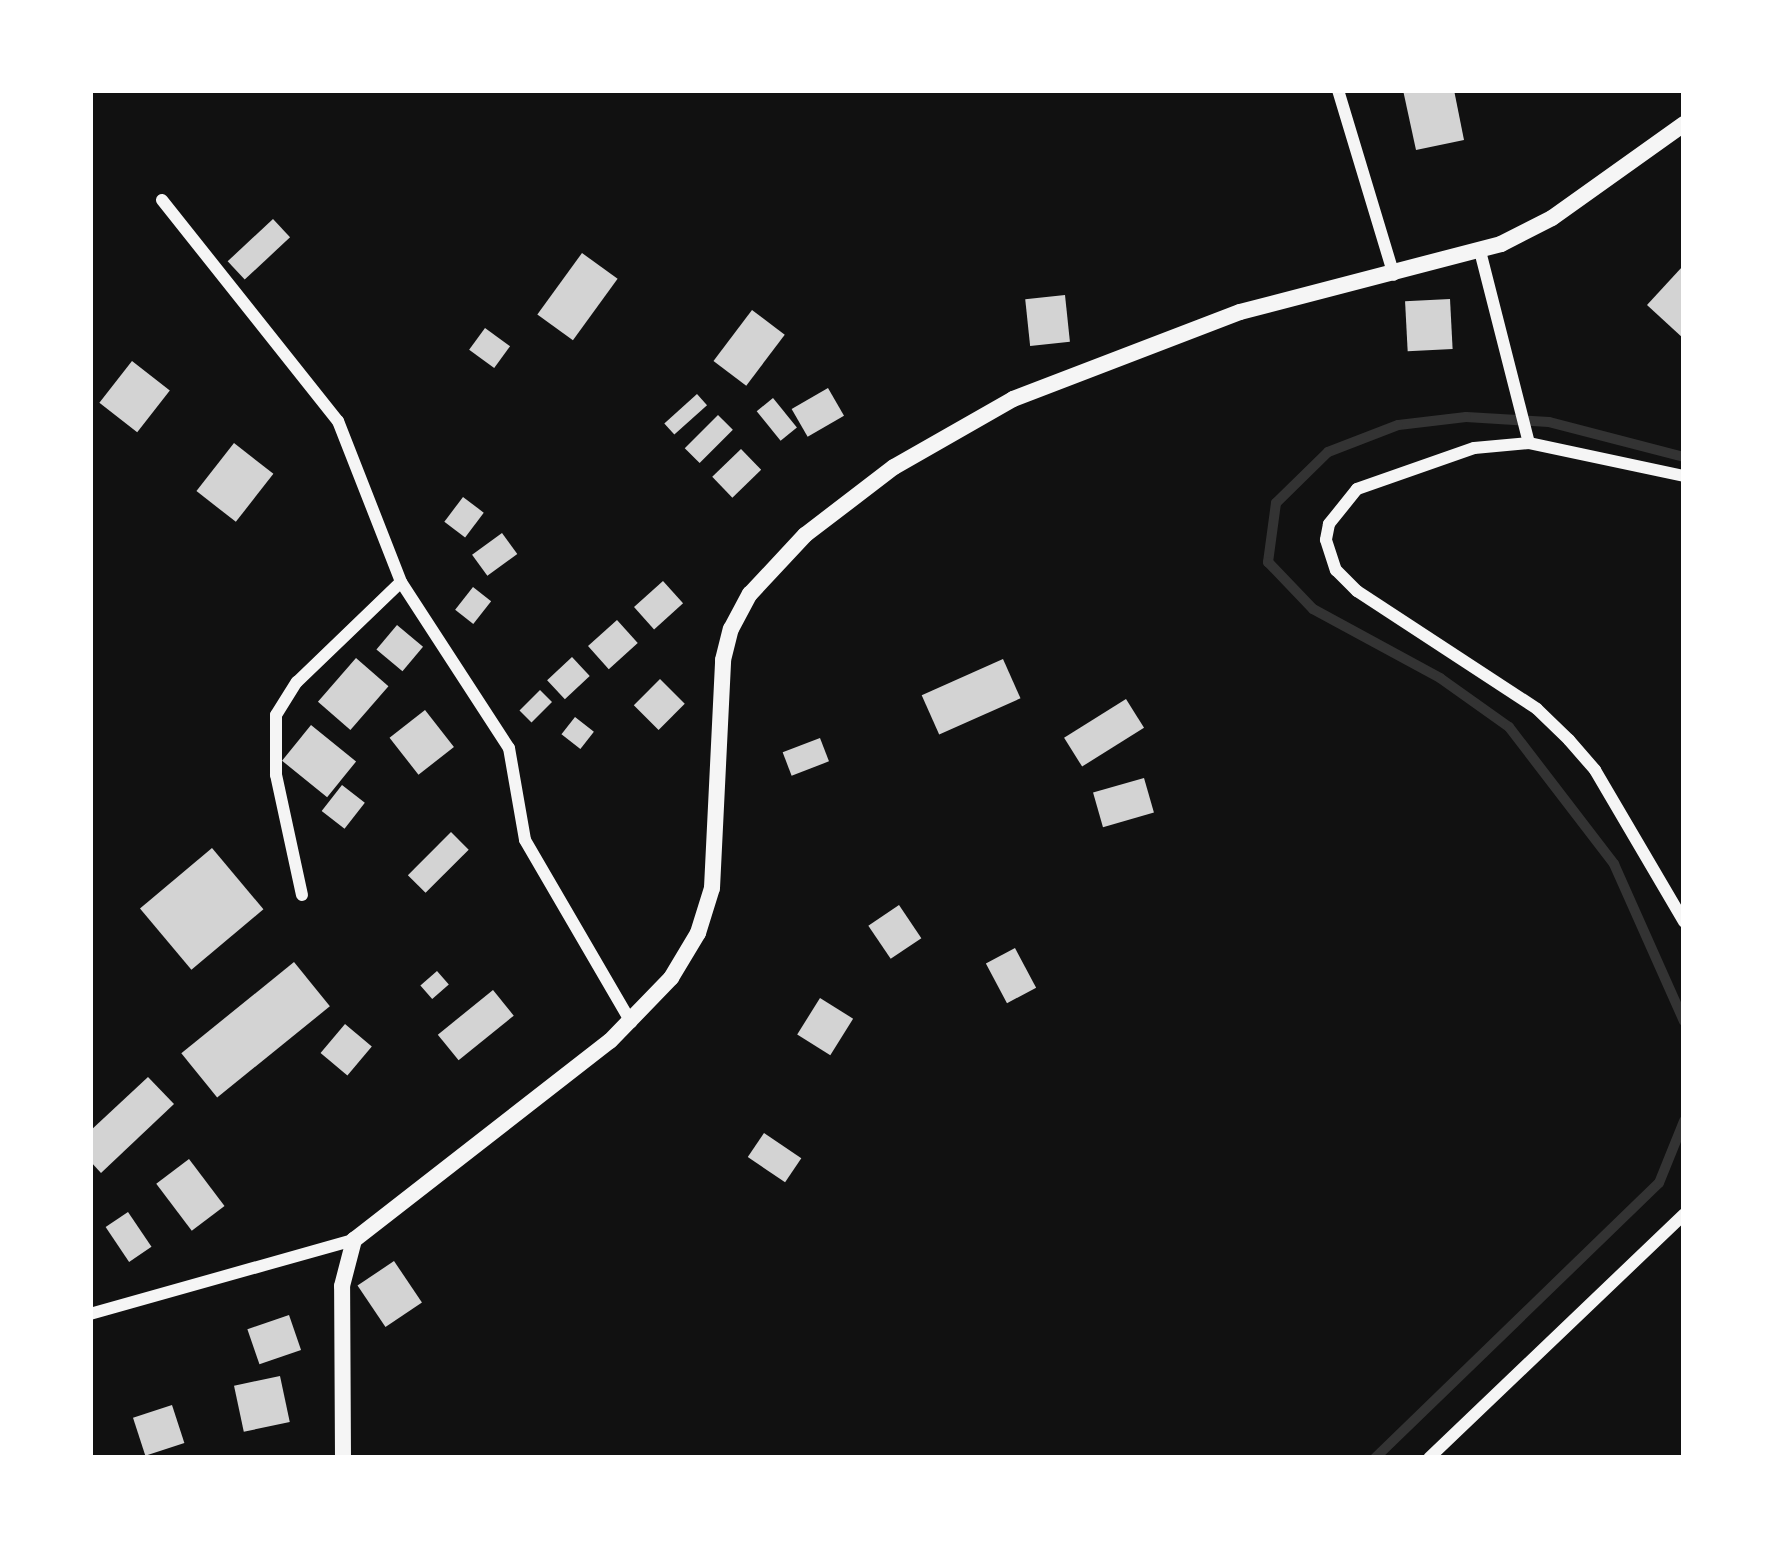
<!DOCTYPE html>
<style>
body{margin:0}
#map{position:relative;width:1774px;height:1548px;overflow:hidden;background:#111;font-family:"Playfair Display",serif}
div>[style]{position:absolute}
[style*='--x']{left:calc(var(--x)*1px);top:calc(var(--y)*1px);width:calc(var(--w)*1px);rotate:calc(var(--a)*1deg)}
.stream>*{height:10px;margin:-5px;padding:0 5px;transform-origin:5px;border-radius:5px;background:#333}
.building>*{inset:0;background:#d3d3d3;transform-origin:0 0}
.minor>*{height:12px;margin:-6px;padding:0 6px;transform-origin:6px;border-radius:6px;background:#f5f5f5}
.tertiary>*{height:16px;margin:-8px;padding:0 8px;transform-origin:8px;border-radius:8px;background:#f5f5f5}
span{translate:-50% -50%;white-space:nowrap;text-align:center;line-height:1.15;-webkit-text-stroke:9px #fff;paint-order:stroke}
.frame{position:absolute;inset:0;border:93px solid #fff;pointer-events:none}
</style>
<div id="map">
<div class="stream">
<div style="--x:1684;--y:457;--w:139;--a:-165.5"></div>
<div style="--x:1549;--y:422;--w:83;--a:-176.6"></div>
<div style="--x:1466;--y:417;--w:68;--a:173.3"></div>
<div style="--x:1398;--y:425;--w:75;--a:158.9"></div>
<div style="--x:1328;--y:452;--w:73;--a:135.6"></div>
<div style="--x:1276;--y:503;--w:60;--a:97.7"></div>
<div style="--x:1268;--y:562;--w:65;--a:46.2"></div>
<div style="--x:1313;--y:609;--w:145;--a:28.5"></div>
<div style="--x:1440;--y:678;--w:85;--a:35.4"></div>
<div style="--x:1509;--y:727;--w:173;--a:52.5"></div>
<div style="--x:1614;--y:864;--w:172;--a:66"></div>
<div style="--x:1375;--y:1458;--w:395;--a:-44.1"></div>
<div style="--x:1659;--y:1183;--w:67;--a:-68"></div>
</div>
<div class="building">
<div style="clip-path:polygon(1403px 90px,1454px 90px,1464px 140px,1416px 150px)"></div>
<div style="left:273px;top:219px;width:25px;height:62px;rotate:47deg"></div>
<div style="left:582px;top:253px;width:44px;height:76px;rotate:36deg"></div>
<div style="clip-path:polygon(1682px 267px,1684px 269px,1684px 339px,1647px 305px)"></div>
<div style="left:1065px;top:295px;width:47px;height:40px;rotate:84deg"></div>
<div style="left:1450px;top:299px;width:50px;height:45px;rotate:87deg"></div>
<div style="left:752px;top:310px;width:41px;height:64px;rotate:37deg"></div>
<div style="left:485px;top:328px;width:31px;height:27px;rotate:36deg"></div>
<div style="left:132px;top:361px;width:48px;height:53px;rotate:38deg"></div>
<div style="left:828px;top:388px;width:32px;height:42px;rotate:60deg"></div>
<div style="left:697px;top:394px;width:15px;height:44px;rotate:48deg"></div>
<div style="left:773px;top:398px;width:38px;height:21px;rotate:51deg"></div>
<div style="left:718px;top:415px;width:21px;height:47px;rotate:45deg"></div>
<div style="left:234px;top:443px;width:50px;height:61px;rotate:38deg"></div>
<div style="left:741px;top:449px;width:29px;height:40px;rotate:46deg"></div>
<div style="left:463px;top:497px;width:26px;height:31px;rotate:37deg"></div>
<div style="left:502px;top:533px;width:26px;height:37px;rotate:54deg"></div>
<div style="left:663px;top:581px;width:30px;height:39px;rotate:48deg"></div>
<div style="left:473px;top:587px;width:23px;height:29px;rotate:38deg"></div>
<div style="left:617px;top:620px;width:31px;height:39px;rotate:48deg"></div>
<div style="left:397px;top:625px;width:34px;height:32px;rotate:40deg"></div>
<div style="left:572px;top:657px;width:26px;height:34px;rotate:47deg"></div>
<div style="left:356px;top:658px;width:43px;height:58px;rotate:41deg"></div>
<div style="left:1003px;top:659px;width:43px;height:89px;rotate:66deg"></div>
<div style="left:660px;top:679px;width:35px;height:37px;rotate:45deg"></div>
<div style="left:540px;top:690px;width:17px;height:29px;rotate:45deg"></div>
<div style="left:1126px;top:699px;width:34px;height:73px;rotate:58deg"></div>
<div style="left:425px;top:710px;width:47px;height:45px;rotate:52deg"></div>
<div style="left:575px;top:717px;width:24px;height:22px;rotate:38deg"></div>
<div style="left:311px;top:725px;width:58px;height:46px;rotate:39deg"></div>
<div style="left:820px;top:738px;width:25px;height:40px;rotate:69deg"></div>
<div style="left:1144px;top:778px;width:36px;height:53px;rotate:74deg"></div>
<div style="left:342px;top:785px;width:29px;height:33px;rotate:38deg"></div>
<div style="left:451px;top:832px;width:25px;height:61px;rotate:45deg"></div>
<div style="left:212px;top:848px;width:80px;height:94px;rotate:50deg"></div>
<div style="left:899px;top:905px;width:40px;height:37px;rotate:56deg"></div>
<div style="left:1015px;top:948px;width:45px;height:33px;rotate:62deg"></div>
<div style="left:294px;top:962px;width:57px;height:145px;rotate:51deg"></div>
<div style="left:437px;top:971px;width:18px;height:22px;rotate:49deg"></div>
<div style="left:493px;top:990px;width:33px;height:71px;rotate:51deg"></div>
<div style="left:820px;top:998px;width:39px;height:43px;rotate:32deg"></div>
<div style="left:345px;top:1024px;width:35px;height:38px;rotate:40deg"></div>
<div style="clip-path:polygon(148px 1077px,174px 1104px,101px 1173px,90px 1161px,90px 1131px)"></div>
<div style="left:764px;top:1133px;width:45px;height:29px;rotate:34deg"></div>
<div style="left:189px;top:1159px;width:59px;height:41px;rotate:53deg"></div>
<div style="left:128px;top:1212px;width:42px;height:27px;rotate:56deg"></div>
<div style="left:394px;top:1261px;width:50px;height:44px;rotate:56deg"></div>
<div style="left:289px;top:1315px;width:37px;height:44px;rotate:71deg"></div>
<div style="left:280px;top:1376px;width:47px;height:47px;rotate:78deg"></div>
<div style="left:172px;top:1405px;width:40px;height:41px;rotate:72deg"></div>
</div>
<div class="minor">
<div style="--x:1338;--y:90;--w:193;--a:73.2"></div>
<div style="--x:162;--y:200;--w:283;--a:51.5"></div>
<div style="--x:338;--y:421;--w:173;--a:68.6"></div>
<div style="--x:401;--y:582;--w:198;--a:57"></div>
<div style="--x:509;--y:748;--w:93;--a:80.1"></div>
<div style="--x:525;--y:840;--w:211;--a:59.8"></div>
<div style="--x:1480;--y:251;--w:198;--a:75.7"></div>
<div style="--x:1684;--y:476;--w:158;--a:-168"></div>
<div style="--x:1529;--y:443;--w:55;--a:174.8"></div>
<div style="--x:1474;--y:448;--w:124;--a:160.7"></div>
<div style="--x:1357;--y:489;--w:45;--a:128.7"></div>
<div style="--x:1329;--y:524;--w:16;--a:101"></div>
<div style="--x:1326;--y:540;--w:32;--a:72"></div>
<div style="--x:1336;--y:570;--w:30;--a:45"></div>
<div style="--x:1357;--y:591;--w:215;--a:33.2"></div>
<div style="--x:1537;--y:709;--w:45;--a:44.1"></div>
<div style="--x:1569;--y:740;--w:40;--a:49"></div>
<div style="--x:1595;--y:770;--w:176;--a:59.6"></div>
<div style="--x:302;--y:895;--w:123;--a:-102.2"></div>
<div style="--x:276;--y:775;--w:60;--a:-90"></div>
<div style="--x:276;--y:715;--w:39;--a:-58"></div>
<div style="--x:297;--y:682;--w:144;--a:-43.9"></div>
<div style="--x:90;--y:1314;--w:274;--a:-15.7"></div>
<div style="--x:1429;--y:1458;--w:353;--a:-43.7"></div>
</div>
<div class="tertiary">
<div style="--x:343;--y:1458;--w:172;--a:-90.3"></div>
<div style="--x:342;--y:1286;--w:48;--a:-75.4"></div>
<div style="--x:354;--y:1240;--w:324;--a:-37.9"></div>
<div style="--x:610;--y:1041;--w:88;--a:-45.9"></div>
<div style="--x:671;--y:978;--w:52;--a:-59"></div>
<div style="--x:698;--y:933;--w:47;--a:-72.7"></div>
<div style="--x:712;--y:888;--w:228;--a:-87.2"></div>
<div style="--x:723;--y:660;--w:32;--a:-76"></div>
<div style="--x:731;--y:629;--w:40;--a:-62"></div>
<div style="--x:750;--y:594;--w:81;--a:-47"></div>
<div style="--x:805;--y:535;--w:112;--a:-37.4"></div>
<div style="--x:894;--y:467;--w:137;--a:-29.7"></div>
<div style="--x:1013;--y:399;--w:243;--a:-21"></div>
<div style="--x:1240;--y:312;--w:270;--a:-14.6"></div>
<div style="--x:1501;--y:244;--w:57;--a:-27"></div>
<div style="--x:1552;--y:218;--w:162;--a:-35.5"></div>
</div>
<div class="frame"></div>
</div>
